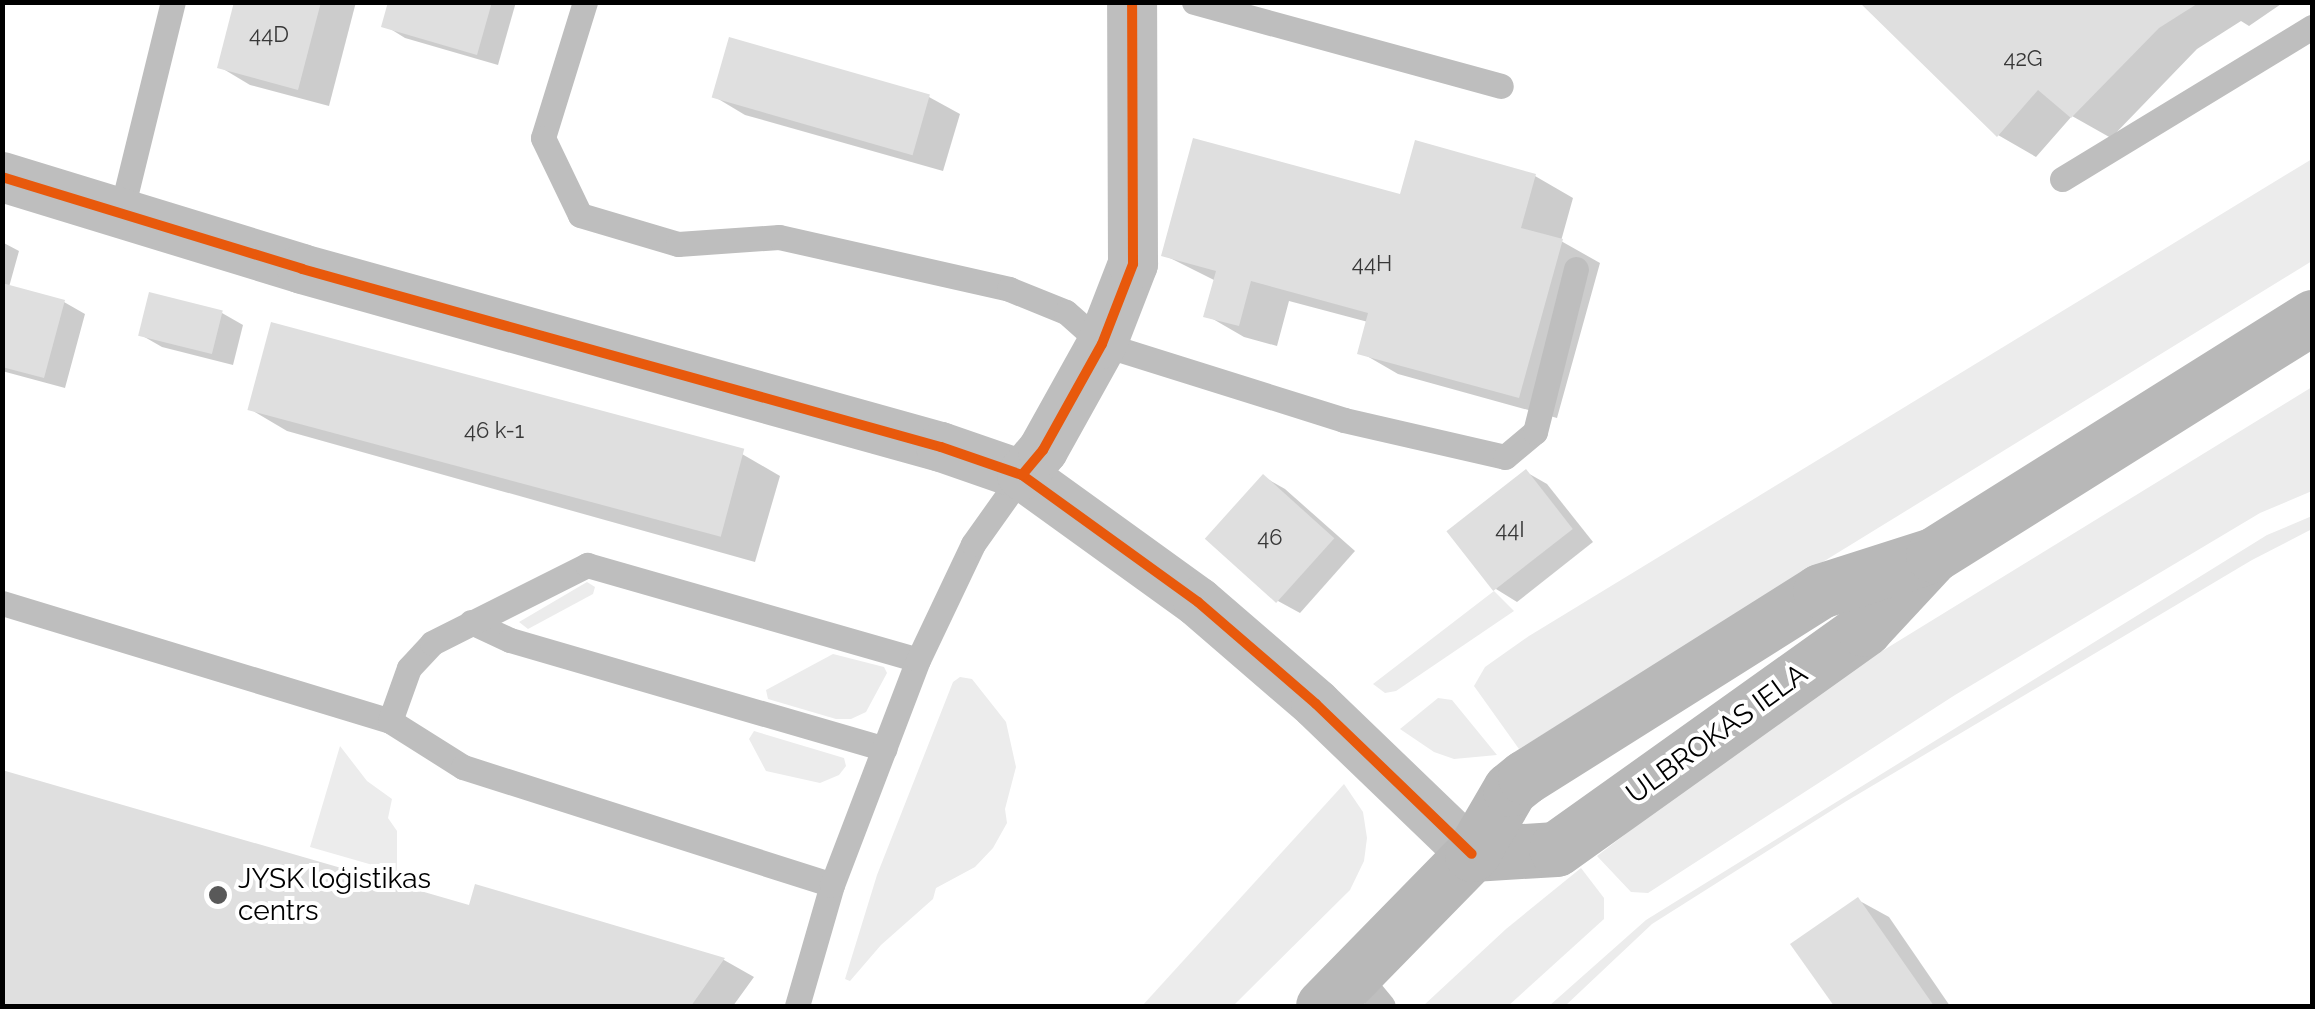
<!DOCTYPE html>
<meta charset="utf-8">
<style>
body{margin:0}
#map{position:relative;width:2315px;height:1009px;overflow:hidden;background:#fff;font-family:Raleway,sans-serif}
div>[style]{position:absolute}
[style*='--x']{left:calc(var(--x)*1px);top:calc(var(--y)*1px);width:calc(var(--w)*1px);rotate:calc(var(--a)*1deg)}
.green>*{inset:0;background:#ececec}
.shadow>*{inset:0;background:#0003}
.building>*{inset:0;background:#dfdfdf;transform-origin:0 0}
.service>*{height:25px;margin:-12.5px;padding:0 12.5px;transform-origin:12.5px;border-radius:12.5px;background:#bebebe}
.minor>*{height:50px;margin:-25px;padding:0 25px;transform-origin:25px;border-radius:25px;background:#bebebe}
.secondary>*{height:55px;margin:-27.5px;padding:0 27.5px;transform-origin:27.5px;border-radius:27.5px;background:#b8b8b8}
.cycleway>*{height:10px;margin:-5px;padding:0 5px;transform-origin:5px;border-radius:5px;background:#e8590c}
.dots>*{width:28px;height:28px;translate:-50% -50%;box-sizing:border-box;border:5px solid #fff;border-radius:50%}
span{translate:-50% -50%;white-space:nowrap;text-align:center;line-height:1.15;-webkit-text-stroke:8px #fff;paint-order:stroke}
.number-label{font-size:22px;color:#383838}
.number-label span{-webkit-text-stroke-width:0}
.street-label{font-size:28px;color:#000}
.poi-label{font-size:28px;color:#000}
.left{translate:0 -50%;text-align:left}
.frame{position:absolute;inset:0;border:5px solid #000;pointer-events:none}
</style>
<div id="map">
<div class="green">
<div style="clip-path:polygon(2312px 159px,2312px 261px,1519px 749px,1474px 686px,1485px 667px,1529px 636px)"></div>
<div style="clip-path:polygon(2312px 387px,2312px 491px,2260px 513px,1955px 695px,1648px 893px,1631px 892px,1597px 856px,1791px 707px)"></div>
<div style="clip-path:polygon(2312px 516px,2312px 529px,2252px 560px,1845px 802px,1652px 924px,1565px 1006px,1549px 1006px,1646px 920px,2267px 535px)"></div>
<div style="clip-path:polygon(587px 582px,595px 587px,593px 594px,528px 629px,519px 622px)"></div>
<div style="clip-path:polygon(1494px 591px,1514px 611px,1396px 691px,1385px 693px,1373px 684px)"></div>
<div style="clip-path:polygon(833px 654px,884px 667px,887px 673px,866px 712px,851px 719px,836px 719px,768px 699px,766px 690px)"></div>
<div style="clip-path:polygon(960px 677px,972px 679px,1006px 722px,1016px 767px,1005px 809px,1007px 823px,993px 848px,975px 867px,936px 888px,933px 899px,881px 945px,850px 981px,845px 979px,877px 875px,953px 682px)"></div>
<div style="clip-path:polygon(1438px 698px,1452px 700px,1497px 755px,1454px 759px,1434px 752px,1400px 729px)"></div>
<div style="clip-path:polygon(754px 731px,844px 758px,846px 766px,839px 775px,820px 783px,766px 771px,749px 739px)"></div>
<div style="clip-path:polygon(340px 746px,367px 781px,392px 799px,388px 818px,397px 831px,397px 872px,310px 847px)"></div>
<div style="clip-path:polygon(1344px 784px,1363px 812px,1367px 838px,1364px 861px,1350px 890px,1233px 1006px,1142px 1006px)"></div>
<div style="clip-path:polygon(1581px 868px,1604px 898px,1604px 919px,1508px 1006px,1423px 1006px,1506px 929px)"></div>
</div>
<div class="shadow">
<div style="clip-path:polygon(237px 2px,356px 2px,329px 106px,250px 85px,220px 67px)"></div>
<div style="clip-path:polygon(391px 2px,516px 2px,498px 65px,405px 38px,384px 25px)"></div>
<div style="clip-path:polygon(1863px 2px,2284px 2px,2249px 26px,2241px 21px,2197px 49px,2111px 138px,2072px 116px,2036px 157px,1998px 135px)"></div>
<div style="clip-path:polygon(715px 97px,929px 97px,960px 114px,943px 171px,745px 115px)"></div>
<div style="clip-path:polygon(1535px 176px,1573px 198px,1561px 241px,1600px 263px,1557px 418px,1398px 374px,1360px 352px,1368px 322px,1289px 301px,1277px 346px,1244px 337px,1206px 315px,1216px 281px,1164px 255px,1402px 197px)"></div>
<div style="clip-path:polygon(2px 242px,19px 251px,9px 287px,64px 302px,85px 314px,65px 388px,2px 371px)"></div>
<div style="clip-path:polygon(222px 313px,243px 325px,233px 365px,162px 347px,141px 335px)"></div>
<div style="clip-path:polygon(250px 409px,742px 454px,780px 476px,755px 562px,287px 431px)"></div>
<div style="clip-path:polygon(1526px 472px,1547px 484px,1593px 542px,1517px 602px,1496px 589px)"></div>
<div style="clip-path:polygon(1264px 477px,1285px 489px,1355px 551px,1300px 613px,1278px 601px)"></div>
<div style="clip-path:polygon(2px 772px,471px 908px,477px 888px,724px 960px,754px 977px,733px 1006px,2px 1006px)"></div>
<div style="clip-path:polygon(1858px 900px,1889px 917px,1950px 1006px,1837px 1006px,1794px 944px)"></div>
</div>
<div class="building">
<div style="clip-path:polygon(234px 2px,321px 2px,298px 90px,217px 68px)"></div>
<div style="clip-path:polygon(388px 2px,492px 2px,477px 55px,381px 27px)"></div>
<div style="clip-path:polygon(1859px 2px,2200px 2px,2159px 28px,2071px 118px,2038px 90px,1997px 137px)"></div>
<div style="left:729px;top:37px;width:209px;height:63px;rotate:16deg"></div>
<div style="clip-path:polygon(1193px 138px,1400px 194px,1415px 140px,1536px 174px,1521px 228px,1563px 239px,1519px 398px,1357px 354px,1368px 313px,1251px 281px,1239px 326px,1203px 317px,1216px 271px,1161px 256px)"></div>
<div style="clip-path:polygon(2px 283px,65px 300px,44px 378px,2px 367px)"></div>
<div style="left:149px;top:292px;width:76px;height:45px;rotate:14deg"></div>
<div style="left:271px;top:322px;width:490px;height:91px;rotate:15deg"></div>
<div style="left:1526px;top:469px;width:76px;height:101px;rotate:52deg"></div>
<div style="left:1263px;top:474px;width:96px;height:87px;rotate:42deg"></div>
<div style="clip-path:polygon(2px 770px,469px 905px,475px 884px,725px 958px,691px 1006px,2px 1006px)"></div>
<div style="clip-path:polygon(1858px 897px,1934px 1006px,1834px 1006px,1790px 944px)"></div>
</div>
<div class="service">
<div style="--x:585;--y:2;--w:142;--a:107.2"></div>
<div style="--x:543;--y:138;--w:85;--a:64.3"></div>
<div style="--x:580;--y:215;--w:102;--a:16.5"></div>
<div style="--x:678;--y:244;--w:101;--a:-4"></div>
<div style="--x:779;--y:237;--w:236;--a:12.7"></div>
<div style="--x:1009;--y:289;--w:61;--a:22"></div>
<div style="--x:1066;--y:312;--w:48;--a:41.6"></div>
<div style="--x:1102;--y:344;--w:254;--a:17.4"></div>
<div style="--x:1344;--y:420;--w:165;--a:12.9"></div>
<div style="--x:1505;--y:457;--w:39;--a:-40"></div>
<div style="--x:1535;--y:432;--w:168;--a:-75.9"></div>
<div style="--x:1194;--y:2;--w:318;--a:15.3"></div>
<div style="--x:2062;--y:179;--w:293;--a:-31.3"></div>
<div style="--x:121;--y:213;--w:217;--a:-76.2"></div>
<div style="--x:2;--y:603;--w:406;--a:16.9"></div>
<div style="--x:390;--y:721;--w:86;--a:32.2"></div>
<div style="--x:463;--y:767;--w:387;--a:17.7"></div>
<div style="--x:471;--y:622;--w:43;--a:24.8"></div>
<div style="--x:510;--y:640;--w:390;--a:16.2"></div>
<div style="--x:390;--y:721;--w:56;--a:-70.3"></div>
<div style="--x:409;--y:668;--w:34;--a:-47"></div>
<div style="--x:432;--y:643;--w:174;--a:-26.7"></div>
<div style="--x:587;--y:565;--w:344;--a:16"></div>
<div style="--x:1354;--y:971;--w:45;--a:50.4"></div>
<div style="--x:797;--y:1006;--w:126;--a:-73.9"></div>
<div style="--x:832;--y:885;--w:241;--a:-69.1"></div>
<div style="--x:918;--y:660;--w:128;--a:-64.6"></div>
<div style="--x:973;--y:544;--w:85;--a:-54.6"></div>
</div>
<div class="minor">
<div style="--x:2;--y:177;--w:314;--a:17"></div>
<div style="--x:302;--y:269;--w:663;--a:15.57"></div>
<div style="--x:941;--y:447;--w:86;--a:19.1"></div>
<div style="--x:1022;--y:475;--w:217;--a:35.8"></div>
<div style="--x:1198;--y:602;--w:156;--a:40.8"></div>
<div style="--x:1316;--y:704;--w:216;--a:43.9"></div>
<div style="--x:1022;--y:475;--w:33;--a:-50"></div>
<div style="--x:1043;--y:450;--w:121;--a:-60.9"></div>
<div style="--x:1102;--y:344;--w:86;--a:-68.8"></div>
<div style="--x:1133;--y:264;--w:262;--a:-90.2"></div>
</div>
<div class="secondary">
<div style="--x:1472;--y:854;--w:84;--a:-3.4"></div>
<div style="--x:1556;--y:849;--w:379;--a:-35.5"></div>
<div style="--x:1864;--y:629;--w:98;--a:-47.1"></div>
<div style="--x:1323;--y:1006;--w:213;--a:-45.6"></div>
<div style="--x:1472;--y:854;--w:75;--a:-59.7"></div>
<div style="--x:1510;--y:789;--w:19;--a:-39"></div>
<div style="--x:1525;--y:777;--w:349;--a:-32.2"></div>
<div style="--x:1820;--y:591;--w:119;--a:-17.7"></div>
<div style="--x:1933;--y:555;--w:448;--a:-32.1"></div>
</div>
<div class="cycleway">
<div style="--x:2;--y:177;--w:314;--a:17"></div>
<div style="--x:302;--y:269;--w:663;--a:15.57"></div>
<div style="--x:941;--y:447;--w:86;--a:19.1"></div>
<div style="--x:1022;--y:475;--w:217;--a:35.8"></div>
<div style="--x:1198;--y:602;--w:156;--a:40.8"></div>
<div style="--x:1316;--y:704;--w:216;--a:43.9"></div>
<div style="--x:1022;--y:475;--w:33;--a:-50"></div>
<div style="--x:1043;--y:450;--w:121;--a:-60.9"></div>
<div style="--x:1102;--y:344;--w:86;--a:-68.8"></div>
<div style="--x:1133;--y:264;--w:262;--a:-90.2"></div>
</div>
<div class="dots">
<div style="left:218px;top:895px;background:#595959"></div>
</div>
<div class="number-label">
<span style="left:269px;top:35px">44D</span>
<span style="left:2023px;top:59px">42G</span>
<span style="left:1372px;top:264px">44H</span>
<span style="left:494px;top:431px">46 k-1</span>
<span style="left:1510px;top:530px">44I</span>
<span style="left:1270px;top:538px">46</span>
</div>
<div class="street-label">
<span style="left:1717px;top:734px;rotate:-36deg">ULBROKAS IELA</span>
</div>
<div class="poi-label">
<span class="left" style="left:238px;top:895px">JYSK loģistikas<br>centrs</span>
</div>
<div class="frame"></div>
</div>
